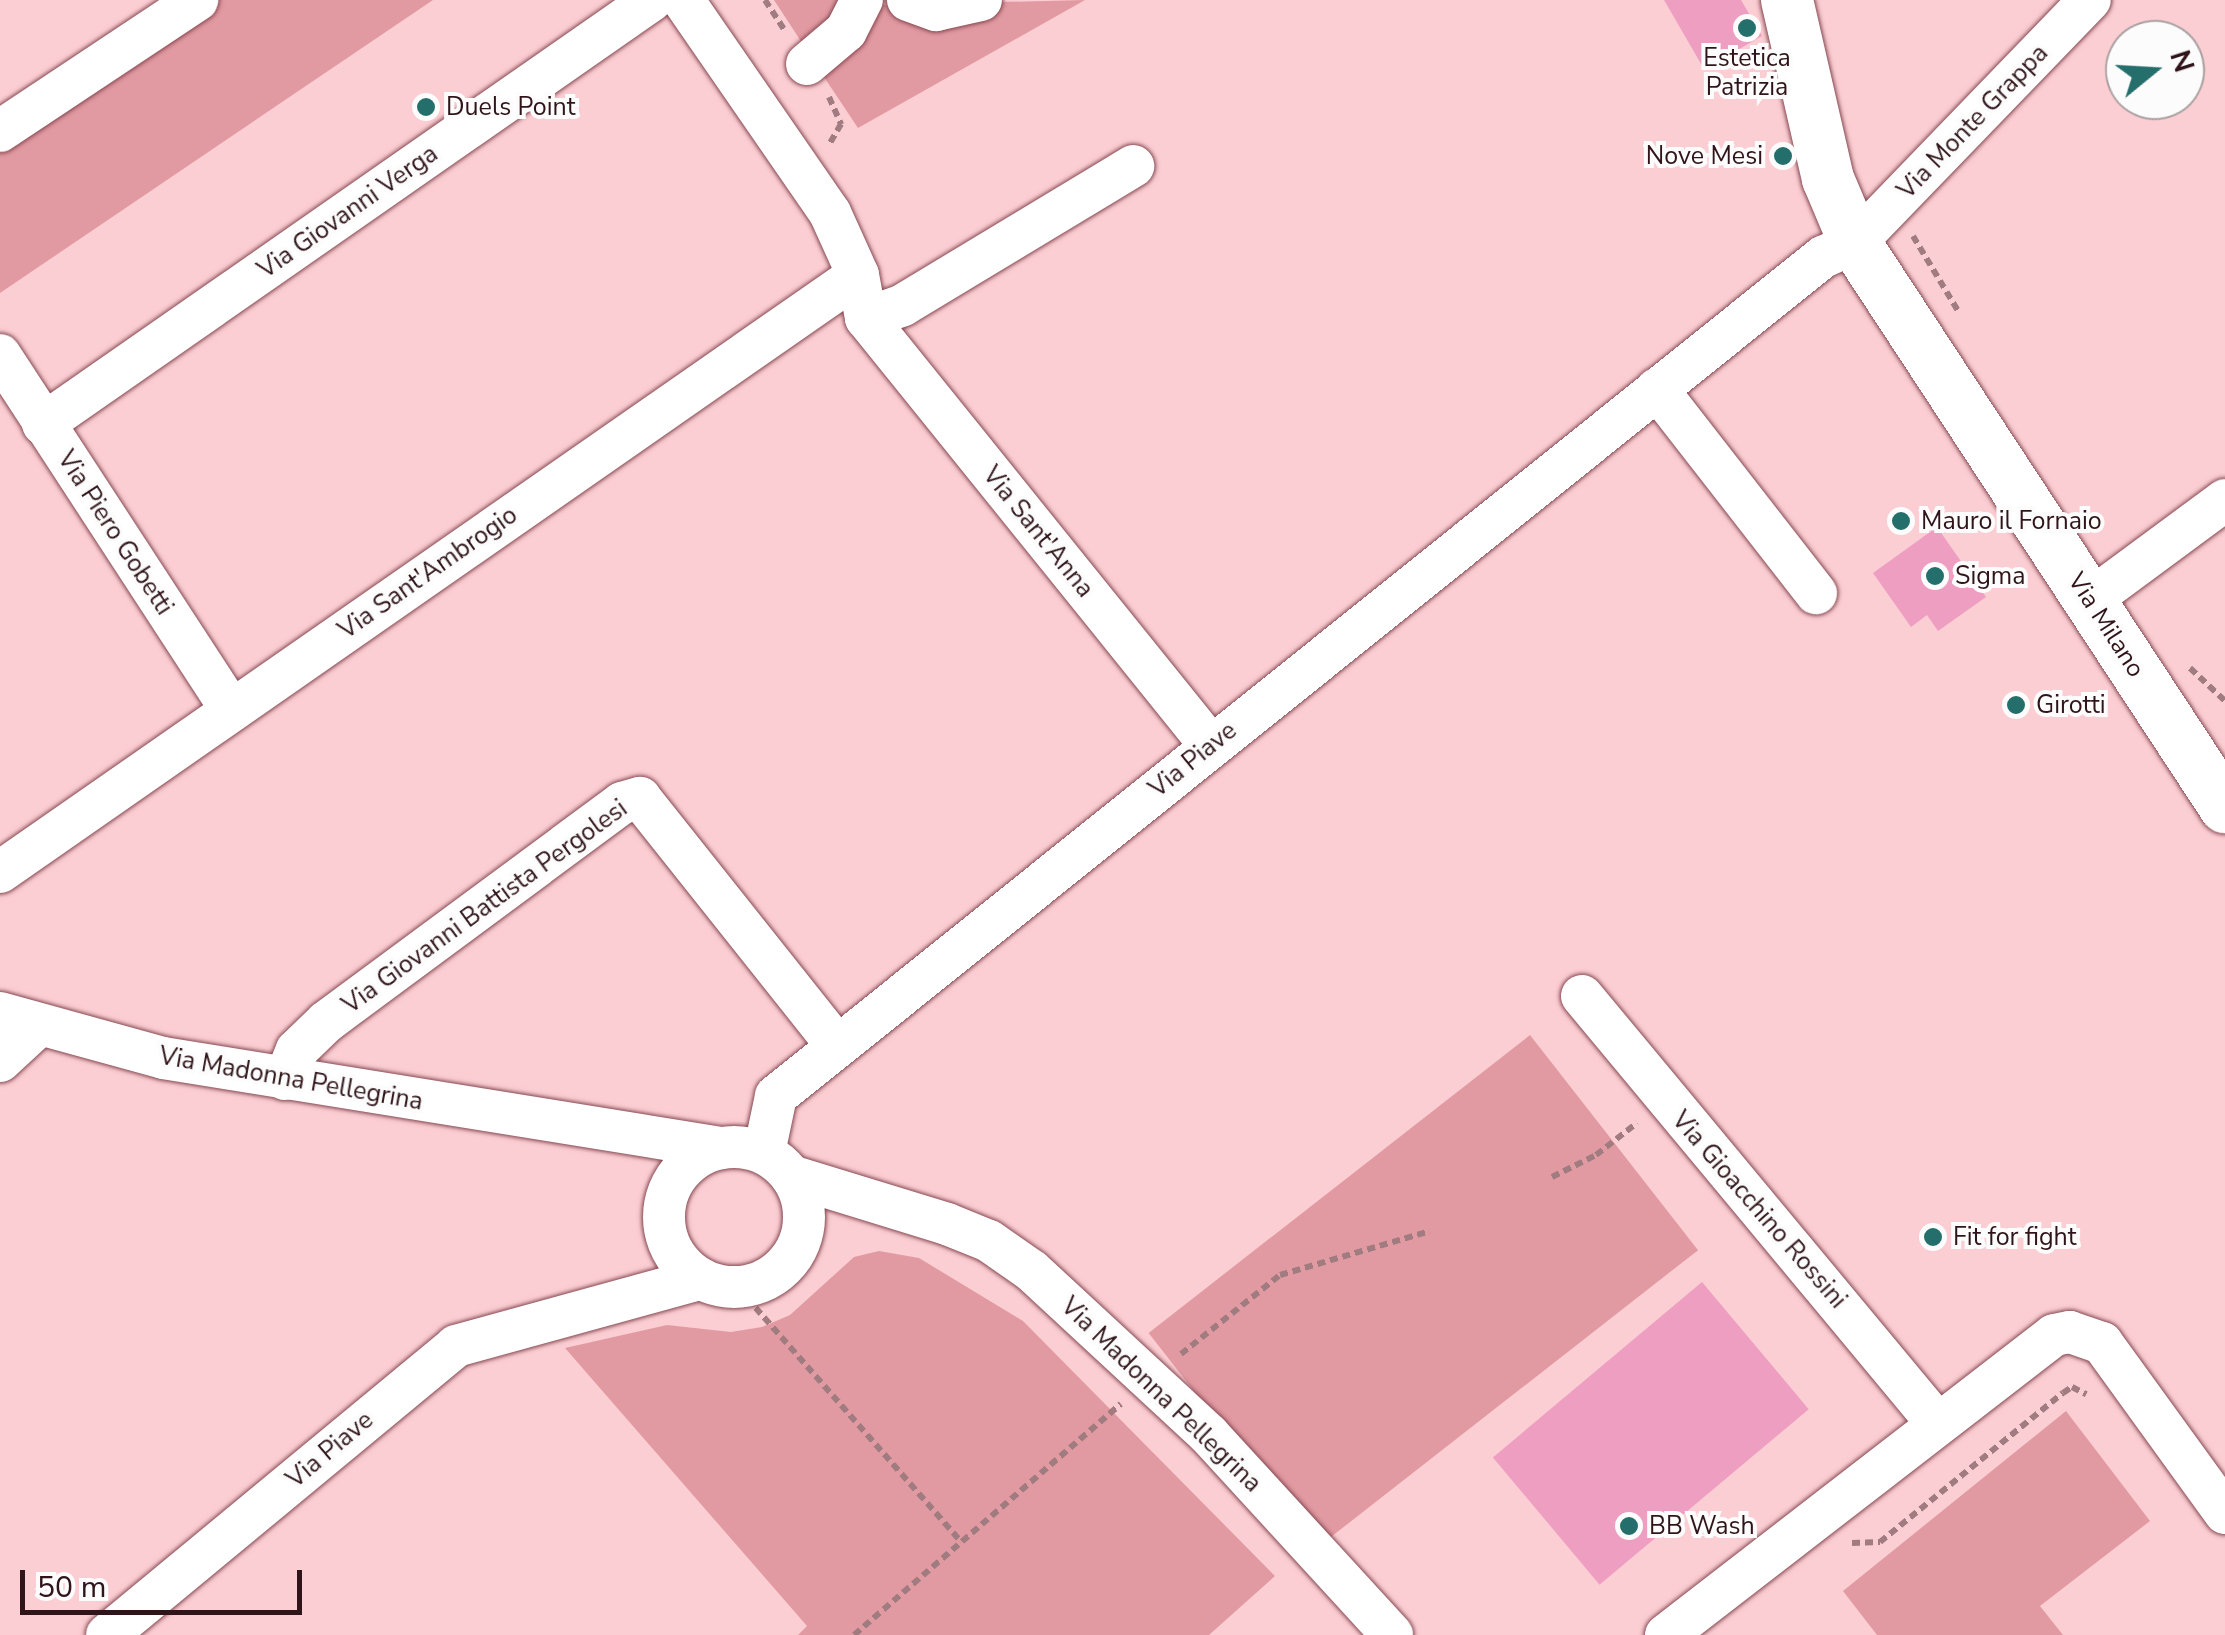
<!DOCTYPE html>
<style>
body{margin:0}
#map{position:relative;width:2225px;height:1635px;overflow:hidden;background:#fbced3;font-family:"Nunito Sans",sans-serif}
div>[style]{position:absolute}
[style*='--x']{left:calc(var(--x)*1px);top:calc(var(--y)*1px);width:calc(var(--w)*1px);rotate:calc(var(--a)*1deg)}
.green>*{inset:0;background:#e29aa2;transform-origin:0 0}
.building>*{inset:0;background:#ed9ec1;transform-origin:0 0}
.path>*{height:6px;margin-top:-3px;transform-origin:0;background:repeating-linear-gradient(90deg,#a07c80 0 8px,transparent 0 13px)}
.roads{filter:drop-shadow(0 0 2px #864851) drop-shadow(0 0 2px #864851)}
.minor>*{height:42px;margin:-21px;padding:0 21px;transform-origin:21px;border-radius:21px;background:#fff}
.minor>.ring{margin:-21px;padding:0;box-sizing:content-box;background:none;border:42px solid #fff;border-radius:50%}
.major>*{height:52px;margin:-26px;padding:0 26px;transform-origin:26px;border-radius:26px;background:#fff}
.dots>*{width:28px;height:28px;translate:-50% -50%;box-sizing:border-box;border:5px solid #fcfcfc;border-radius:50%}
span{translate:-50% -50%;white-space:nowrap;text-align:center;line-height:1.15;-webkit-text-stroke:8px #fcfcfc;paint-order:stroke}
.poi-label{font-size:25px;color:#2f1519}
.left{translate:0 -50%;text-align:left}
.right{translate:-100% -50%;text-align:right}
.street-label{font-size:25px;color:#2f1519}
.north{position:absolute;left:2105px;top:20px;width:100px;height:100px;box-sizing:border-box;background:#fcfcfc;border:2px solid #aaa0a1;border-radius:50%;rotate:72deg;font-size:28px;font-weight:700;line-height:40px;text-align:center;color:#2f1519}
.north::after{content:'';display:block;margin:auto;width:35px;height:45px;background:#246f6c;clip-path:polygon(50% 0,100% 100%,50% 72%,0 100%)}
.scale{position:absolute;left:20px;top:1570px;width:282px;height:45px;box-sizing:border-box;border:5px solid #2f1519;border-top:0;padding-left:12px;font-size:30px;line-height:35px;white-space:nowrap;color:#2f1519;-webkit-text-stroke:8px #fcfcfc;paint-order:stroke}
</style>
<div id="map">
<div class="green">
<div style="clip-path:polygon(218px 0,433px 0,0 293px,0 143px)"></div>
<div style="clip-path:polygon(774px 0,848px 0,808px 52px)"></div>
<div style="clip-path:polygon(1085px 0,858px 128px,820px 71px,878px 5px)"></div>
<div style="left:1530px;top:1035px;width:273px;height:484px;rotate:52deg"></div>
<div style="clip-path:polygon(879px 1251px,919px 1258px,1023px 1321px,1275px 1576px,1209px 1635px,798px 1635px,807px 1626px,565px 1348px,667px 1325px,731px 1332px,762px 1327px,790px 1315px,854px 1257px)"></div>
<div style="clip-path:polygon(2066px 1411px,2150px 1521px,2040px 1606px,2063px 1635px,1877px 1635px,1843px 1591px)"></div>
</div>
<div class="building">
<div style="clip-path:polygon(1664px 0,1741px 0,1762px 36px,1704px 69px)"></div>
<div style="clip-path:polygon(1937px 527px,1986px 597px,1938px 631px,1927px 615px,1911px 627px,1873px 573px)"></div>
<div style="left:1702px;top:1282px;width:166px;height:273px;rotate:50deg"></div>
</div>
<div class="path">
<div style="--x:765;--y:0;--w:38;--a:57"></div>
<div style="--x:829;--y:97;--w:30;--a:66"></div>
<div style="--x:841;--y:124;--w:22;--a:120"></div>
<div style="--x:1913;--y:236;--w:87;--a:59"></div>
<div style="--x:2190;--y:668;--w:48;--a:43.3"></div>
<div style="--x:1552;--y:1177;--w:49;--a:-26.6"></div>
<div style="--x:1596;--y:1155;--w:52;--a:-38"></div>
<div style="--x:733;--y:1301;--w:14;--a:-12"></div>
<div style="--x:747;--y:1298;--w:325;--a:48.7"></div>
<div style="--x:1181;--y:1354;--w:127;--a:-38.6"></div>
<div style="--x:1280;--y:1275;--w:156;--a:-16.3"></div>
<div style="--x:1852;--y:1543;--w:28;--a:-2"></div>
<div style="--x:1880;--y:1542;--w:236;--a:-39.2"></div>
<div style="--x:2063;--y:1393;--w:11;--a:-34"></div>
<div style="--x:2072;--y:1387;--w:16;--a:27"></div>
<div style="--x:854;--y:1635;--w:353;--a:-40.9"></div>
</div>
<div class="roads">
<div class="minor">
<div style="--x:683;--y:0;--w:259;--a:55.4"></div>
<div style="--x:830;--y:213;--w:68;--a:65.7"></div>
<div style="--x:858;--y:275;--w:44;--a:79.5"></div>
<div style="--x:866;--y:318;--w:550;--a:51.13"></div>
<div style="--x:908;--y:0;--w:30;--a:20"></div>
<div style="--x:936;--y:10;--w:46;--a:-12.5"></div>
<div style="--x:807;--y:64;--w:51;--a:-40.2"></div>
<div style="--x:846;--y:31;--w:35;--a:-63"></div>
<div style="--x:0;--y:131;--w:237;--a:-33.6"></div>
<div style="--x:866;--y:318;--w:39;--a:-19"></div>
<div style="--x:903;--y:305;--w:269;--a:-31.1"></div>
<div style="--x:0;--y:355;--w:424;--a:56.9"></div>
<div style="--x:1657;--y:389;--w:259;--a:52.1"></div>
<div style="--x:43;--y:424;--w:742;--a:-34.85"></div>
<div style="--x:2090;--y:600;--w:168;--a:-36.5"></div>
<div style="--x:0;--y:872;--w:1045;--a:-34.83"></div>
<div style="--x:1582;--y:996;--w:555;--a:50.26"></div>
<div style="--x:0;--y:1013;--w:169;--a:15.4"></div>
<div style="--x:163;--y:1058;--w:565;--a:9.16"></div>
<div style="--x:0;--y:1061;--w:53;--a:-42.7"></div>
<div style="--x:285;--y:1079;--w:31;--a:-68"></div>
<div style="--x:297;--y:1050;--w:40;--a:-44"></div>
<div style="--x:326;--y:1022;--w:368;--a:-36.5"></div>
<div style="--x:622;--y:803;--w:19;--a:-16"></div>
<div style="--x:640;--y:798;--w:317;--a:51.5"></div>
<div class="ring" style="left:664px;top:1147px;width:98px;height:98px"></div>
<div style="--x:764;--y:1153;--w:58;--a:-78.1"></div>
<div style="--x:776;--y:1096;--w:1342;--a:-38.71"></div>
<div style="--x:1823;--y:257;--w:35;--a:-24"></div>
<div style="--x:1855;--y:243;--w:338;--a:-46"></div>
<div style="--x:791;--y:1176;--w:163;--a:17.1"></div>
<div style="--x:947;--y:1224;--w:45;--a:22"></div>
<div style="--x:989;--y:1241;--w:52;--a:34.9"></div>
<div style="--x:1032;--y:1271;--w:241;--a:42.8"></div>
<div style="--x:1209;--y:1435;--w:271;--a:47.5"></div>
<div style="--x:107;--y:1635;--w:453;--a:-39.6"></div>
<div style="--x:456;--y:1346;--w:253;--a:-15.4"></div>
<div style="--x:1666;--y:1635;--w:490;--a:-37.7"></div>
<div style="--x:2054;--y:1335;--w:16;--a:-11"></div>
<div style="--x:2070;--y:1332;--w:34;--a:19"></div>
<div style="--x:2102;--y:1343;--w:210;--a:54.1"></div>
</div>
<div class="major">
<div style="--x:1787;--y:0;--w:184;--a:77.1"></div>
<div style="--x:1828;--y:179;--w:69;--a:67.1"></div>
<div style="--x:1855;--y:243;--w:675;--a:56.73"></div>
</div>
</div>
<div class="dots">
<div style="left:1747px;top:28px;background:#246f6c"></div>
<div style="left:426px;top:107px;background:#246f6c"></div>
<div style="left:1783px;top:156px;background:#246f6c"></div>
<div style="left:1901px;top:521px;background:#246f6c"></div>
<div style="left:1935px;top:576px;background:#246f6c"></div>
<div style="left:2016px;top:705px;background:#246f6c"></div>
<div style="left:1933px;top:1237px;background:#246f6c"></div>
<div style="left:1629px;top:1526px;background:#246f6c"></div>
</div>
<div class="poi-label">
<span style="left:1747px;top:73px">Estetica<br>Patrizia</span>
<span class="left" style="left:446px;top:107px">Duels Point</span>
<span class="right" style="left:1763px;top:156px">Nove Mesi</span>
<span class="left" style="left:1921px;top:521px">Mauro il Fornaio</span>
<span class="left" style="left:1955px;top:576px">Sigma</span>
<span class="left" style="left:2036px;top:705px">Girotti</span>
<span class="left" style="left:1953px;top:1237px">Fit for fight</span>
<span class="left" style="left:1649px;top:1526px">BB Wash</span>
</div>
<div class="street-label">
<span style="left:1973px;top:122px;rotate:-46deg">Via Monte Grappa</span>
<span style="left:348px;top:212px;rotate:-35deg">Via Giovanni Verga</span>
<span style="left:1038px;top:532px;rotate:51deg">Via Sant'Anna</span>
<span style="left:115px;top:533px;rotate:57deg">Via Piero Gobetti</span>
<span style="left:428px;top:573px;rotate:-35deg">Via Sant'Ambrogio</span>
<span style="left:2106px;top:625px;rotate:57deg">Via Milano</span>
<span style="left:1193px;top:760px;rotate:-39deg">Via Piave</span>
<span style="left:485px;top:907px;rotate:-36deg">Via Giovanni Battista Pergolesi</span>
<span style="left:291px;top:1079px;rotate:10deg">Via Madonna Pellegrina</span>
<span style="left:1759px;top:1210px;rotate:49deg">Via Gioacchino Rossini</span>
<span style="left:1161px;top:1395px;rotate:44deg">Via Madonna Pellegrina</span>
<span style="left:330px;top:1450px;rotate:-40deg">Via Piave</span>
</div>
<div class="north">N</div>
<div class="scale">50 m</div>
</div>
